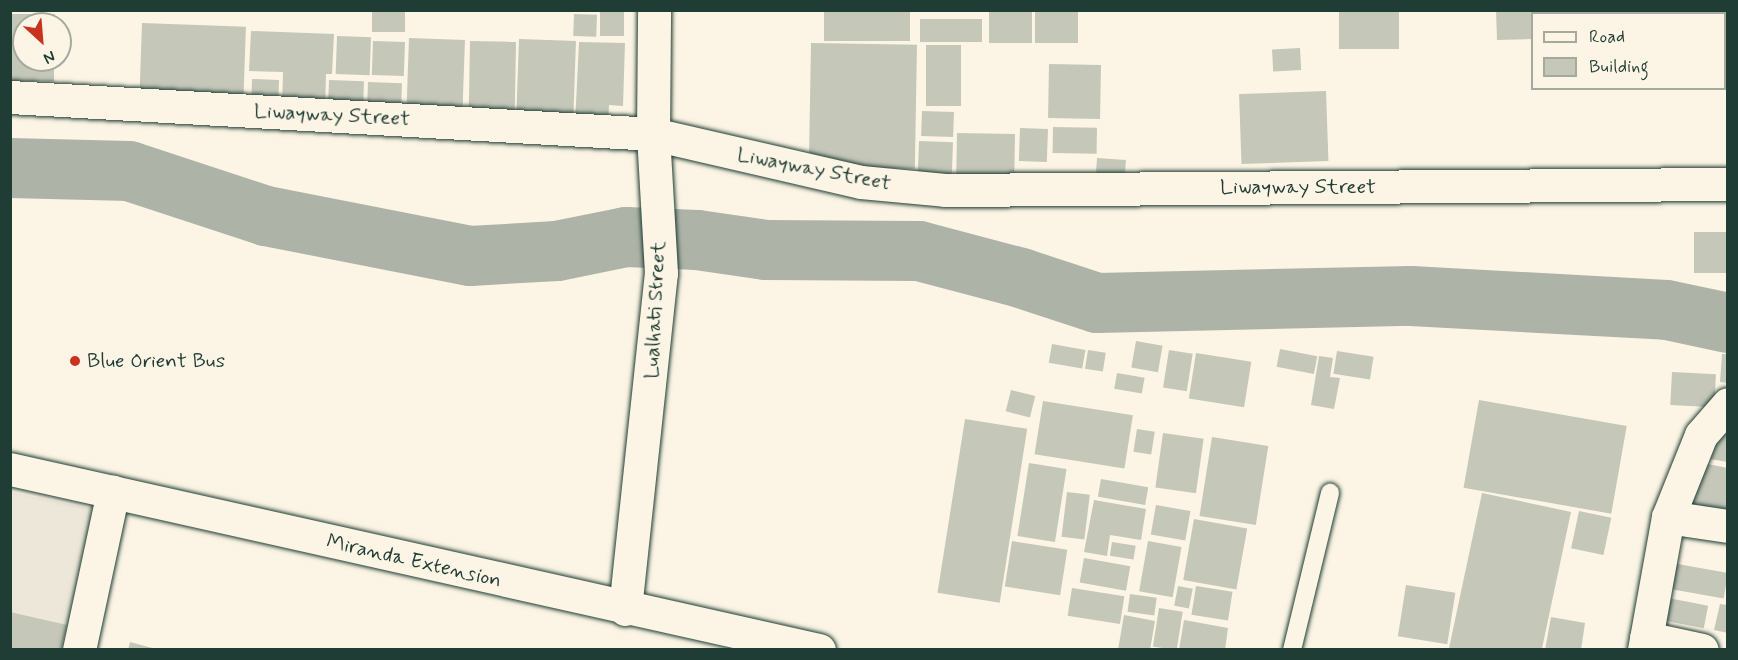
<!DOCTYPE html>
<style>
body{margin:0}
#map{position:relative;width:1738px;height:660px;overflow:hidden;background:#fcf5e5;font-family:Mynerve,sans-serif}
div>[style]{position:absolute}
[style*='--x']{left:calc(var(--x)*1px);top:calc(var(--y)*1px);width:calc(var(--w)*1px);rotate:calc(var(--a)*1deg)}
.built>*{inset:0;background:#ece7d8}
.river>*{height:60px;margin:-30px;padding:0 30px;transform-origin:30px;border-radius:30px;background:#aeb3a7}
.building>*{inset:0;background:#c5c7b9;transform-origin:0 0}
.roads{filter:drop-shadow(0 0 2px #1f3d34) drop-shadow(0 0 2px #1f3d34)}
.service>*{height:18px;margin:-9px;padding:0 9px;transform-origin:9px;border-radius:9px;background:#fcf5e5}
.minor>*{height:33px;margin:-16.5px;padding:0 16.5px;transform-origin:16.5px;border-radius:16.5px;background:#fcf5e5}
.secondary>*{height:33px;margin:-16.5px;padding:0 16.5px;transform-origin:16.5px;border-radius:16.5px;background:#fcf5e5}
.dots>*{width:16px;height:16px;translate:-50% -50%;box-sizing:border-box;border:3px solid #fcf5e5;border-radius:50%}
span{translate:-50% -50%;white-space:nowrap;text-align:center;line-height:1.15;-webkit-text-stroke:4.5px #fcf5e5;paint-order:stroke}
.street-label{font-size:21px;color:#1f3d34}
.poi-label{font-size:21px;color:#1f3d34}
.left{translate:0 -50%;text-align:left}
.frame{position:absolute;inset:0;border:12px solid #1f3d34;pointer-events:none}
.legend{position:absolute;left:1531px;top:12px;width:195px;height:78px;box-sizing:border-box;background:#fcf5e5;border:2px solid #a4ab9e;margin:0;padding:8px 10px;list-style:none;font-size:18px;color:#1f3d34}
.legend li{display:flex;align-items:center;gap:12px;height:30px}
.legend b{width:30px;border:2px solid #a4ab9e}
.north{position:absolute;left:12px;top:12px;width:60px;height:60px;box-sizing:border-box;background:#fcf5e5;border:2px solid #a4ab9e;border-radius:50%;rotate:154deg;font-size:16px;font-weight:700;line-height:24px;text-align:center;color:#1f3d34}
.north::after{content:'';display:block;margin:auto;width:21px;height:27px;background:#c8321e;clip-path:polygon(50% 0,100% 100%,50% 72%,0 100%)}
</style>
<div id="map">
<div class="built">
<div style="clip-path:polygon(10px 492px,93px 509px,63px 649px,11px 649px)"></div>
</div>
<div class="river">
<div style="--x:10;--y:168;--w:119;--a:1.4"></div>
<div style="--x:129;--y:171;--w:144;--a:18.2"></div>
<div style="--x:266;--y:216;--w:208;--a:11.1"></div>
<div style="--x:470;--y:256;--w:87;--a:-3.3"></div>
<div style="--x:557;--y:251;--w:70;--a:-11.5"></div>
<div style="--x:626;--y:237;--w:71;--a:2.4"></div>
<div style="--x:697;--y:240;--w:70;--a:8.2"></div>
<div style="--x:766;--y:250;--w:153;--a:0.4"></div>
<div style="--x:919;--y:251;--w:106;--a:14.8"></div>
<div style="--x:1021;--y:278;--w:80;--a:18.2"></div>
<div style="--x:1097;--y:303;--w:314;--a:-1.3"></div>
<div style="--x:1411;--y:296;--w:256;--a:3.1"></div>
<div style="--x:1667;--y:310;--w:62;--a:12"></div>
</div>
<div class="building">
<div style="left:372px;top:10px;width:33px;height:22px"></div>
<div style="left:600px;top:10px;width:24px;height:26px"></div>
<div style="left:824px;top:10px;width:86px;height:31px"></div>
<div style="left:989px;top:10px;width:43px;height:33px"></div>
<div style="left:1035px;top:10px;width:43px;height:33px"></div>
<div style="left:1339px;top:10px;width:60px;height:39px"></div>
<div style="clip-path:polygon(1496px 10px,1542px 10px,1532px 14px,1532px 39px,1497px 40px)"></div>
<div style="left:1548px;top:10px;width:47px;height:4px"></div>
<div style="left:1621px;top:10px;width:59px;height:4px"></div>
<div style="left:1698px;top:10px;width:20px;height:4px"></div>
<div style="clip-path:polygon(10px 14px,55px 14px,54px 24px,24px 24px,24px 60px,54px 60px,54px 81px,10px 81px)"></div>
<div style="left:574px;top:14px;width:23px;height:22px;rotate:2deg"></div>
<div style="left:920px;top:19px;width:62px;height:23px"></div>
<div style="left:142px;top:23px;width:104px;height:71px;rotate:2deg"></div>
<div style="left:1724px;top:25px;width:4px;height:23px"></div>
<div style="clip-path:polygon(251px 31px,334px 34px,332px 74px,326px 74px,325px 110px,282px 108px,283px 72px,249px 71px)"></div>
<div style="left:337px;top:36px;width:34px;height:38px;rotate:2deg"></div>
<div style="left:409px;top:38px;width:56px;height:78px;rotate:2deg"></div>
<div style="left:519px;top:39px;width:57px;height:81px;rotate:2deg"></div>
<div style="left:373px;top:41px;width:32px;height:34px;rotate:2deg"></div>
<div style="left:470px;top:41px;width:46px;height:73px;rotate:1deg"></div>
<div style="clip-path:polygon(579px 42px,625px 43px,623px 106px,609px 105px,608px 125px,575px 124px)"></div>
<div style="left:811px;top:43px;width:106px;height:124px;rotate:1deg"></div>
<div style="left:926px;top:45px;width:35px;height:61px"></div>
<div style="left:1300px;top:48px;width:22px;height:28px;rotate:87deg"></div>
<div style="left:1049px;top:64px;width:52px;height:54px;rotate:1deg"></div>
<div style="left:252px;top:79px;width:27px;height:28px;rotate:2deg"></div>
<div style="left:329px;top:80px;width:35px;height:31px;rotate:2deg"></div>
<div style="left:368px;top:82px;width:34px;height:33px;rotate:2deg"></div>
<div style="left:1326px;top:91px;width:70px;height:87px;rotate:88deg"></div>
<div style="left:922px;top:111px;width:32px;height:25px;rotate:2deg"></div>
<div style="left:1053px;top:127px;width:44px;height:26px;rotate:1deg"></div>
<div style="left:1020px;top:128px;width:28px;height:33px;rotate:2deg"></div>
<div style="left:957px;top:133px;width:58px;height:44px;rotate:1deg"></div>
<div style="left:919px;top:141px;width:34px;height:40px;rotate:2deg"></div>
<div style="left:1097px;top:158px;width:29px;height:23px;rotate:4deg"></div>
<div style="left:1728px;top:232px;width:41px;height:34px;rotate:90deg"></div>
<div style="left:1136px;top:341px;width:27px;height:27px;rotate:10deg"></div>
<div style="left:1052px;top:344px;width:34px;height:19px;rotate:10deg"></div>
<div style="left:1280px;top:349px;width:38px;height:18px;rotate:11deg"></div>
<div style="left:1088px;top:350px;width:18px;height:19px;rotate:9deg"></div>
<div style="left:1169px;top:350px;width:24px;height:38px;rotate:9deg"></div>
<div style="left:1337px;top:351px;width:37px;height:23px;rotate:9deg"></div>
<div style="left:1196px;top:353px;width:56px;height:46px;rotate:9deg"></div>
<div style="clip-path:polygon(1722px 354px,1728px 354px,1728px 383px,1720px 382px)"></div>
<div style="clip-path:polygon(1319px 356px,1333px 358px,1330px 377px,1340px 378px,1334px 409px,1311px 405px)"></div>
<div style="left:1672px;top:372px;width:44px;height:33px;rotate:3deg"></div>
<div style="left:1117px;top:373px;width:28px;height:16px;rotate:10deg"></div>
<div style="left:1011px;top:390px;width:25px;height:22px;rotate:14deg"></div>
<div style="left:1479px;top:400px;width:150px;height:89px;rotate:10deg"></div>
<div style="left:1043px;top:401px;width:91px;height:54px;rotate:9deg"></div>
<div style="left:965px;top:419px;width:63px;height:176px;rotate:9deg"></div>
<div style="clip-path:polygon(1717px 425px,1728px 427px,1728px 462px,1710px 459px)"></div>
<div style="left:1137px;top:429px;width:18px;height:23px;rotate:9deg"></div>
<div style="left:1163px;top:433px;width:41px;height:55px;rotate:8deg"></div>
<div style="left:1212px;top:437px;width:57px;height:80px;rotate:9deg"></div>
<div style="clip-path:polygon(1697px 462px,1728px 468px,1728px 517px,1688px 509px)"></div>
<div style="left:1029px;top:463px;width:38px;height:74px;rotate:9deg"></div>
<div style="left:1101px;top:479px;width:48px;height:18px;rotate:10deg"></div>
<div style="left:1067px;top:492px;width:23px;height:45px;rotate:7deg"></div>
<div style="left:1482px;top:493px;width:91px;height:161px;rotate:12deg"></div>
<div style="clip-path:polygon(1094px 500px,1146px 509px,1141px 540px,1110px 535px,1107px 556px,1084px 552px)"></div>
<div style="left:1156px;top:505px;width:35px;height:30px;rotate:10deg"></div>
<div style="left:1579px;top:511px;width:33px;height:38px;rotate:12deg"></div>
<div style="left:1194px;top:519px;width:54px;height:62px;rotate:10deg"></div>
<div style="left:1012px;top:541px;width:56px;height:46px;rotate:9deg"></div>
<div style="left:1148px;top:541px;width:34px;height:51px;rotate:10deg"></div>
<div style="left:1112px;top:542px;width:24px;height:14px;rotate:9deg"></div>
<div style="left:1084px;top:558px;width:47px;height:25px;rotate:10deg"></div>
<div style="left:1672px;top:563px;width:57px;height:26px;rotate:10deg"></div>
<div style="left:1406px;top:585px;width:50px;height:52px;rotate:9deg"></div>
<div style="left:1178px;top:586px;width:15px;height:20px;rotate:11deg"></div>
<div style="left:1196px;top:586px;width:37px;height:29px;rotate:9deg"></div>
<div style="left:1072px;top:588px;width:53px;height:28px;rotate:9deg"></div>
<div style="left:1130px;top:594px;width:27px;height:18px;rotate:8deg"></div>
<div style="left:1663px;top:597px;width:46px;height:23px;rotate:11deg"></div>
<div style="clip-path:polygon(1720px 604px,1728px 605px,1728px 633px,1714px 630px)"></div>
<div style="left:1159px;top:608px;width:24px;height:39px;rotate:9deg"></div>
<div style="clip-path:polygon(10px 612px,67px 625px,61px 650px,10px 650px)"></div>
<div style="clip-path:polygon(1124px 615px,1155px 621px,1150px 650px,1118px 650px)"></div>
<div style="clip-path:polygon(1551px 617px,1585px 623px,1581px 650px,1545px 650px)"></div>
<div style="clip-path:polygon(1184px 620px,1228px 628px,1225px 650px,1179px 650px)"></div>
<div style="clip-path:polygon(130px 642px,156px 649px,155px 650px,128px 650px)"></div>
</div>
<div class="roads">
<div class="service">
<div style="--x:1292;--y:650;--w:162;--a:-76.4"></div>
</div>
<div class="minor">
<div style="--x:10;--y:97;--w:644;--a:3.29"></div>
<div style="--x:653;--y:134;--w:213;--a:13"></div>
<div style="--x:861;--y:182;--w:84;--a:5.4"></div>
<div style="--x:945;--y:190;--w:783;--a:-0.44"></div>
<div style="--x:1668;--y:517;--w:61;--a:8.5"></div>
<div style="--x:625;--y:609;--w:338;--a:-83.9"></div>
<div style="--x:661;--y:273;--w:139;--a:-93.3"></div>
<div style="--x:653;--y:134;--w:124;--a:-89.5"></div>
<div style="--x:1646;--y:638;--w:57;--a:12.1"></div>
<div style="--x:79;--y:650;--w:162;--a:-77.9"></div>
<div style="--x:1644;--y:650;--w:135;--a:-79.8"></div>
<div style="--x:1668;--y:517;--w:88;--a:-68.1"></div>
<div style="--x:1701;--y:435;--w:41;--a:-48.9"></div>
</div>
<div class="secondary">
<div style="--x:10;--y:469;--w:829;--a:12.61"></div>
</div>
</div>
<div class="dots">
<div style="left:75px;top:361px;background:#c8321e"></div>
</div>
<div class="street-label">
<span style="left:332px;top:115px;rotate:3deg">Liwayway Street</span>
<span style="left:814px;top:169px;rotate:11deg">Liwayway Street</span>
<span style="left:1298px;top:187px">Liwayway Street</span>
<span style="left:655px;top:310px;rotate:-87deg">Lualhati Street</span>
<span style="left:414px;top:561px;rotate:13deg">Miranda Extension</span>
</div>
<div class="poi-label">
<span class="left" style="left:87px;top:361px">Blue Orient Bus</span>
</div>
<div class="frame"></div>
<ul class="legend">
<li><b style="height:8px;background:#fcf5e5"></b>Road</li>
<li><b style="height:16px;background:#c5c7b9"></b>Building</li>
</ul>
<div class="north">N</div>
</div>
